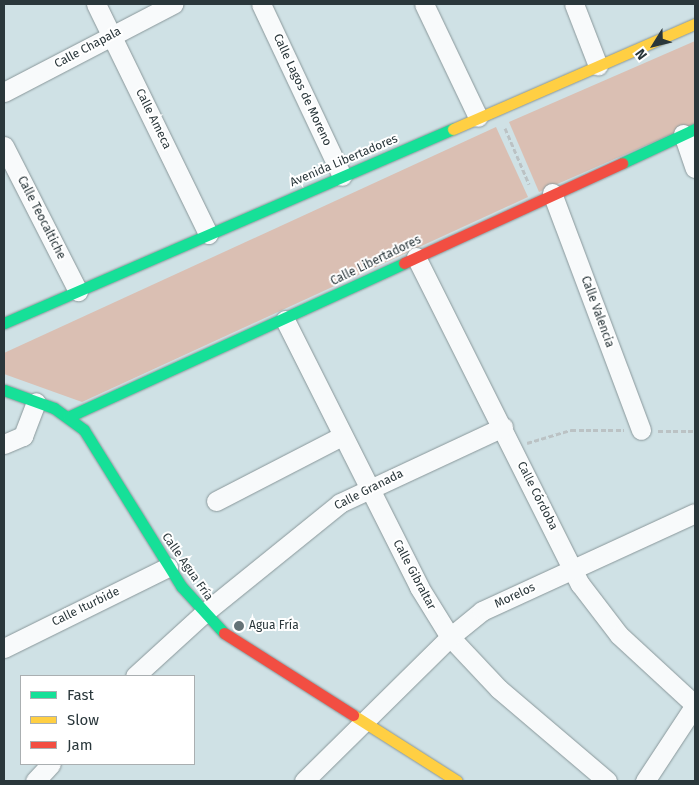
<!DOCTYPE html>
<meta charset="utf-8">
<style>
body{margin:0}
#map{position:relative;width:699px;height:785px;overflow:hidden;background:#cfe1e5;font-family:"Fira Sans",sans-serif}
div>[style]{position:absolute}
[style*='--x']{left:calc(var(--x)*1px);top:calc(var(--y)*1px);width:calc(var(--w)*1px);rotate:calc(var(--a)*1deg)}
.green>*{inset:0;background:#dabfb3}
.path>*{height:3px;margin-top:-1.5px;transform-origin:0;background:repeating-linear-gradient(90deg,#bbc2c4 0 5px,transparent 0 7.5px)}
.roads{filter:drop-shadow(0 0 1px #89979a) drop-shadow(0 0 1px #89979a)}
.street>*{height:19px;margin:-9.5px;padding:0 9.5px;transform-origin:9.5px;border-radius:9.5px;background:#f8fafb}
.fast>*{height:11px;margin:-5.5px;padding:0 5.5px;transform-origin:5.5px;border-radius:5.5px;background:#16e098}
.slow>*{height:11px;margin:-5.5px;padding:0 5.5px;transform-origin:5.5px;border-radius:5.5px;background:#ffcf43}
.jam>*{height:11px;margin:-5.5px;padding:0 5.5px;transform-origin:5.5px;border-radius:5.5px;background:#f24e42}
.dots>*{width:14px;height:14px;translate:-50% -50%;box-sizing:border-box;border:2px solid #fff;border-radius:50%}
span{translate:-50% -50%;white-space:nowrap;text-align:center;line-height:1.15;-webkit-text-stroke:4px #fff;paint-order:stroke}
.street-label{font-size:12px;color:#2a373b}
.poi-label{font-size:12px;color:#2a373b}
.left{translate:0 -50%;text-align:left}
.frame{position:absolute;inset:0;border:5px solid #2a373b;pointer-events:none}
.legend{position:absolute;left:20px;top:675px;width:175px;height:90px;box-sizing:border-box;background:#fff;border:1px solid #aaafb1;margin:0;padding:6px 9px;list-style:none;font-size:15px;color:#2a373b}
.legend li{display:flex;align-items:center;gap:10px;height:25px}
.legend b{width:25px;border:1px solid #aaafb1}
.north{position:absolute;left:629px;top:20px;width:50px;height:50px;-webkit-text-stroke:4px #fff;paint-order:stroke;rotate:234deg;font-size:14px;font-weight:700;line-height:20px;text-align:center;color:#2a373b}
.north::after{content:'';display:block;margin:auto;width:18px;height:22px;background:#2a373b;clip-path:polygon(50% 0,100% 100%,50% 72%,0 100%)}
</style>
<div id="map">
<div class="green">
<div style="clip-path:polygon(695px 41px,695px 124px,539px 192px,509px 122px)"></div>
<div style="clip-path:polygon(496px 127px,528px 197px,82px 402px,4px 374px,4px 353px)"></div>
</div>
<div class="path">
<div style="--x:505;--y:128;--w:61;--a:66.8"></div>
<div style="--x:658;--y:431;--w:37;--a:0"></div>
<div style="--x:527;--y:443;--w:46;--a:-16.5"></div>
<div style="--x:571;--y:430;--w:53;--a:0"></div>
</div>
<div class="roads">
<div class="street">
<div style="--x:96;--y:4;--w:256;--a:64"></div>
<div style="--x:261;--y:4;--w:190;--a:64.8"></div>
<div style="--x:424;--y:4;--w:125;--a:64.5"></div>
<div style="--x:574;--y:4;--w:66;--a:68.8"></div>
<div style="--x:4;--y:92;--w:191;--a:-27.5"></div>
<div style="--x:683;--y:134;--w:36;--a:71"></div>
<div style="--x:4;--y:146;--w:163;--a:63"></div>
<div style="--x:552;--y:193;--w:253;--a:69.4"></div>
<div style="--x:416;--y:257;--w:366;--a:63.4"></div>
<div style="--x:580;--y:584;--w:64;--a:52.6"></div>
<div style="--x:619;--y:635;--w:103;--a:42.6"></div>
<div style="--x:285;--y:320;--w:299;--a:63.3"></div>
<div style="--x:419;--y:587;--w:59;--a:58.2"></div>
<div style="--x:450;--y:637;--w:71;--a:46.7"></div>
<div style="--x:499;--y:689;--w:142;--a:40.4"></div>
<div style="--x:4;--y:444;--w:21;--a:-23"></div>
<div style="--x:23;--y:436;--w:36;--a:-69"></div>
<div style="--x:216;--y:501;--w:142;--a:-27.3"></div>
<div style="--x:4;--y:648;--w:183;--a:-26.3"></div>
<div style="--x:135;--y:676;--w:92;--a:-42.4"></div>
<div style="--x:203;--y:614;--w:176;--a:-39"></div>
<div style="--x:340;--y:503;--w:180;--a:-25"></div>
<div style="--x:35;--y:781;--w:23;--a:-47"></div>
<div style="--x:304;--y:781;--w:205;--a:-44.6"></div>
<div style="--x:450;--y:637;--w:41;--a:-39.1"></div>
<div style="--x:482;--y:611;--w:234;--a:-24.7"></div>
<div style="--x:645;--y:781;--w:91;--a:-56.7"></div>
</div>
<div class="fast">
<div style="--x:622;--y:163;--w:81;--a:-25"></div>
<div style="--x:4;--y:323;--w:489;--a:-23.4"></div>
<div style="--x:4;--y:390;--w:53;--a:19.8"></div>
<div style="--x:54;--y:408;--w:37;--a:36"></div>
<div style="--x:84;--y:430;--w:184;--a:58.1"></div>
<div style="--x:181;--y:586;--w:64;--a:47.5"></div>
<div style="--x:68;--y:417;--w:370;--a:-24.6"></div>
</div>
<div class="slow">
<div style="--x:453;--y:129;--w:264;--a:-23.5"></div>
<div style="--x:353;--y:715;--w:123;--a:32.4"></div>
</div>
<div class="jam">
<div style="--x:404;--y:263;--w:240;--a:-24.6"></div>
<div style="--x:224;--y:633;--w:153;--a:32.4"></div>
</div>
</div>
<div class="dots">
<div style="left:239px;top:626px;background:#647276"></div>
</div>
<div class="street-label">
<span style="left:88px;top:48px;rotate:-28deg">Calle Chapala</span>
<span style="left:302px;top:90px;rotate:65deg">Calle Lagos de Moreno</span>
<span style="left:153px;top:119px;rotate:64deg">Calle Ameca</span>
<span style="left:344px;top:161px;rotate:-23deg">Avenida Libertadores</span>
<span style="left:41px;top:218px;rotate:63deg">Calle Teocaltiche</span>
<span style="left:376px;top:261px;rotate:-26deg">Calle Libertadores</span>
<span style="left:597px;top:312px;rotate:70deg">Calle Valencia</span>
<span style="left:369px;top:490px;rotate:-27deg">Calle Granada</span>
<span style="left:537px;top:496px;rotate:63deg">Calle Córdoba</span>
<span style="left:187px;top:567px;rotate:55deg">Calle Agua Fría</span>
<span style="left:414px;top:575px;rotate:62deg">Calle Gibraltar</span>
<span style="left:515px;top:596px;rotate:-25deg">Morelos</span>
<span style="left:86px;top:607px;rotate:-26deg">Calle Iturbide</span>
</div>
<div class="poi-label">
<span class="left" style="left:249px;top:626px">Agua Fría</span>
</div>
<div class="frame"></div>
<ul class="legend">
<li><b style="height:6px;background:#16e098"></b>Fast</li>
<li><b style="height:6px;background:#ffcf43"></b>Slow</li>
<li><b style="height:6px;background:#f24e42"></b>Jam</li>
</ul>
<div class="north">N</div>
</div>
